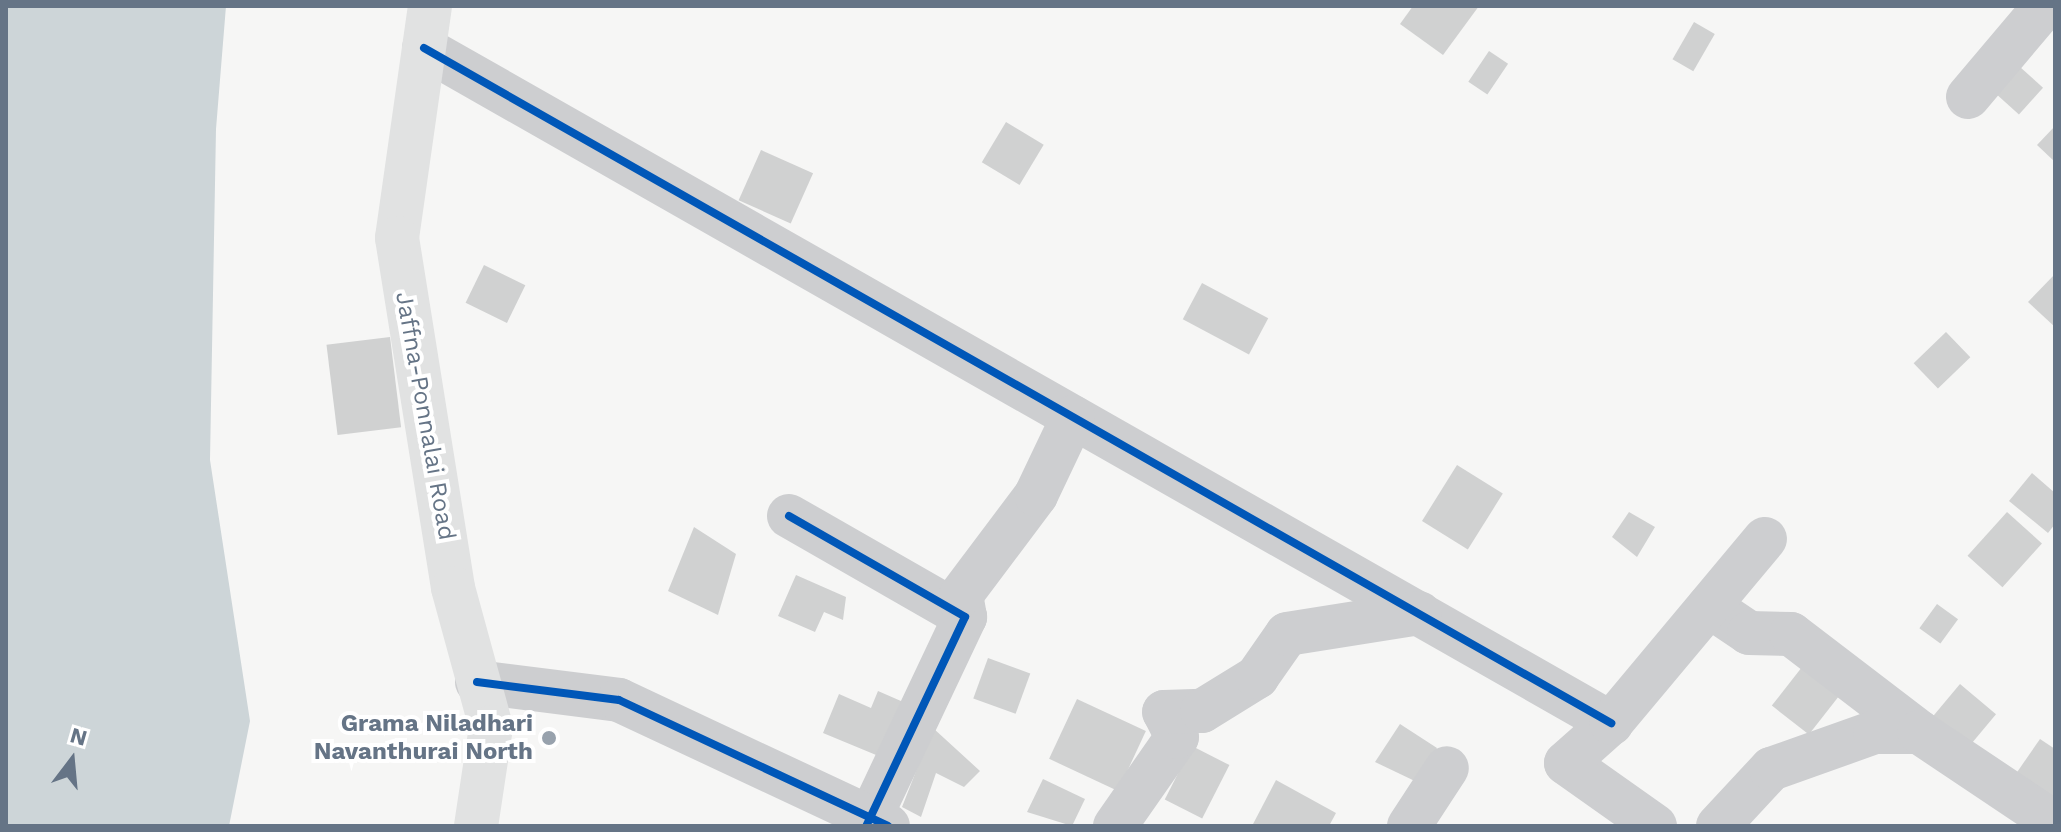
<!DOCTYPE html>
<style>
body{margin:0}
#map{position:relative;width:2061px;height:832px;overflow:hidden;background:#f6f6f5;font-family:"Work Sans",sans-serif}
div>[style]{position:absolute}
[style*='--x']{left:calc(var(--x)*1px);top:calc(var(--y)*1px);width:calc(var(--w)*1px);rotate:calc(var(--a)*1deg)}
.water>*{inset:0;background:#cdd5d8}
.building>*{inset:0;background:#d0d1d1;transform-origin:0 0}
.street>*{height:44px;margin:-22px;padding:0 22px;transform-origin:22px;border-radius:22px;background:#cdced0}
.primary>*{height:44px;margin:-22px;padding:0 22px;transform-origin:22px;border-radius:22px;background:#e1e2e2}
.cycleway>*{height:8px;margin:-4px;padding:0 4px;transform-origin:4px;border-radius:4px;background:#0057b8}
.dots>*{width:22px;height:22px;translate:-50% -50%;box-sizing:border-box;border:4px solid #fff;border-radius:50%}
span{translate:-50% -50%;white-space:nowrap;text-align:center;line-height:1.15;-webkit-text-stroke:8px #fff;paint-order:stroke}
.street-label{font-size:24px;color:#657486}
.poi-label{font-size:24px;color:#657486;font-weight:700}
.right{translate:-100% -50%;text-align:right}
.frame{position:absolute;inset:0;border:8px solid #657486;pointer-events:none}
.north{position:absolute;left:32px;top:720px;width:80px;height:80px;-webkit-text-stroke:6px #fff;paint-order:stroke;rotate:16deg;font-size:22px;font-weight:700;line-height:32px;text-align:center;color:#657486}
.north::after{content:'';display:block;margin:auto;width:28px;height:36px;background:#657486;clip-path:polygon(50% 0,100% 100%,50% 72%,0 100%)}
</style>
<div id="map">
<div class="water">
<div style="clip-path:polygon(6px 6px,226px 6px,216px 129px,210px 460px,250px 721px,229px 826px,6px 826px)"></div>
</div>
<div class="building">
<div style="clip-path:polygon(1413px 6px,1479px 6px,1443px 55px,1400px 24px)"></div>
<div style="left:1694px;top:22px;width:24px;height:43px;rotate:30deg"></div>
<div style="left:1489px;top:51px;width:23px;height:37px;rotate:34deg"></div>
<div style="left:2020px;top:67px;width:31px;height:36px;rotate:42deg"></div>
<div style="left:1006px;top:122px;width:44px;height:47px;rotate:31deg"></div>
<div style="clip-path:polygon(2055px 126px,2055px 162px,2037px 145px)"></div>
<div style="left:761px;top:150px;width:57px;height:55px;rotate:24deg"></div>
<div style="left:484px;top:265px;width:46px;height:42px;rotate:26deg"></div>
<div style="clip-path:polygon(2055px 274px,2055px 327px,2028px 302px)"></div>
<div style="left:1202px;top:283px;width:75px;height:41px;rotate:28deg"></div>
<div style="left:1946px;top:332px;width:35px;height:45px;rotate:46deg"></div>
<div style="left:390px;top:337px;width:91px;height:64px;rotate:83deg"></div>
<div style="left:1457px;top:465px;width:54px;height:66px;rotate:32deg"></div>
<div style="clip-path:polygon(2032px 473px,2055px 493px,2055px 524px,2048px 533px,2009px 501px)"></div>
<div style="clip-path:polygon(1629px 512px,1655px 527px,1637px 557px,1612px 537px)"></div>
<div style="left:2007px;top:512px;width:47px;height:59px;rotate:42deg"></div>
<div style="clip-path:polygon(694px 527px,736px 554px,718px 615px,668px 591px)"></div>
<div style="clip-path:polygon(796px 575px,846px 597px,843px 620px,824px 612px,815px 632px,778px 616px)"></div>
<div style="left:1937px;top:604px;width:26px;height:30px;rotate:36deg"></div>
<div style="left:988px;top:658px;width:45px;height:43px;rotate:20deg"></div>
<div style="left:1802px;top:667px;width:47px;height:49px;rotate:38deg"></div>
<div style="left:1960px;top:684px;width:47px;height:42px;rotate:40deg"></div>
<div style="clip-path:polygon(878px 691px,917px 708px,893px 762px,823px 733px,839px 694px,871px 708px)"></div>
<div style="left:1077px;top:699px;width:76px;height:66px;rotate:25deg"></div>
<div style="clip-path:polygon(1400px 724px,1437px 748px,1419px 783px,1375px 762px)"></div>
<div style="clip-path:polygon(933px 728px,980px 771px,964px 787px,936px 773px,921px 817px,902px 807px)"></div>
<div style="clip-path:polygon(2040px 739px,2055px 749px,2055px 807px,2013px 778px)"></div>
<div style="left:1192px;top:746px;width:42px;height:60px;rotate:27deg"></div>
<div style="clip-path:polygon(1043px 779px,1085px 799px,1072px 826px,1027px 812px)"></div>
<div style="clip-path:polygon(1276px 780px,1336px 813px,1329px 826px,1252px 826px)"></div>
</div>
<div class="street">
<div style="--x:424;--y:48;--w:1366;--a:29.63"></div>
<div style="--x:1968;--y:97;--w:119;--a:-49.8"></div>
<div style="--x:789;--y:516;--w:203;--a:29.8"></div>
<div style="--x:965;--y:617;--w:231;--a:115.3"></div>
<div style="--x:1709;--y:606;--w:48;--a:34"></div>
<div style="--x:1749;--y:633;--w:42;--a:1.4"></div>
<div style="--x:1791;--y:634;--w:161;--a:37.4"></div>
<div style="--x:965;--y:617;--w:22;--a:-100"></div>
<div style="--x:961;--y:595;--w:125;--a:-53.1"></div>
<div style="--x:1036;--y:495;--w:86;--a:-64.6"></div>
<div style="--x:477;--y:682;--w:143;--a:7.2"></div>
<div style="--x:619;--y:700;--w:297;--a:25.1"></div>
<div style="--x:1115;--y:826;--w:108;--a:-55.1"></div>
<div style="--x:1177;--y:737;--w:28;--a:-117"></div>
<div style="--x:1164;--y:712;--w:38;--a:-2"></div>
<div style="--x:1202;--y:711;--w:65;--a:-31.7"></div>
<div style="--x:1257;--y:677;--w:52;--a:-55.1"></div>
<div style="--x:1287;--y:634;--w:134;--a:-9"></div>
<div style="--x:1409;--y:826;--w:69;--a:-56.8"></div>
<div style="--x:1655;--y:826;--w:109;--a:-144.7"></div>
<div style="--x:1566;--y:763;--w:60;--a:-41.6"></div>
<div style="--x:1611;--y:723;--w:240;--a:-50.1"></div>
<div style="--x:1718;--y:826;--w:78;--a:-47.1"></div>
<div style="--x:1771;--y:769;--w:110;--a:-19.6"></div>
<div style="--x:1875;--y:732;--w:44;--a:0"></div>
<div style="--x:1919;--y:732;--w:164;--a:33.8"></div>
</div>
<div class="primary">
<div style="--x:430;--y:6;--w:234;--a:98.1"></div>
<div style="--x:397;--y:238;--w:354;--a:80.9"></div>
<div style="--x:453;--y:588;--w:144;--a:74.7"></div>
<div style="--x:491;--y:727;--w:100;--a:98.6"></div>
</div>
<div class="cycleway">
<div style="--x:424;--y:48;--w:1366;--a:29.63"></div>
<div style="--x:789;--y:516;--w:203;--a:29.8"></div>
<div style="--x:965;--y:617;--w:231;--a:115.3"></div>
<div style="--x:477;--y:682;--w:143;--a:7.2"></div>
<div style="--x:619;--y:700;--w:297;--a:25.1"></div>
</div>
<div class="dots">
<div style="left:549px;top:738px;background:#98a2ad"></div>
</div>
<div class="street-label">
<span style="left:425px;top:416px;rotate:80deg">Jaffna-Ponnalai Road</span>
</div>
<div class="poi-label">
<span class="right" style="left:533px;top:738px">Grama Niladhari<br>Navanthurai North</span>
</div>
<div class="frame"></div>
<div class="north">N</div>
</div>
